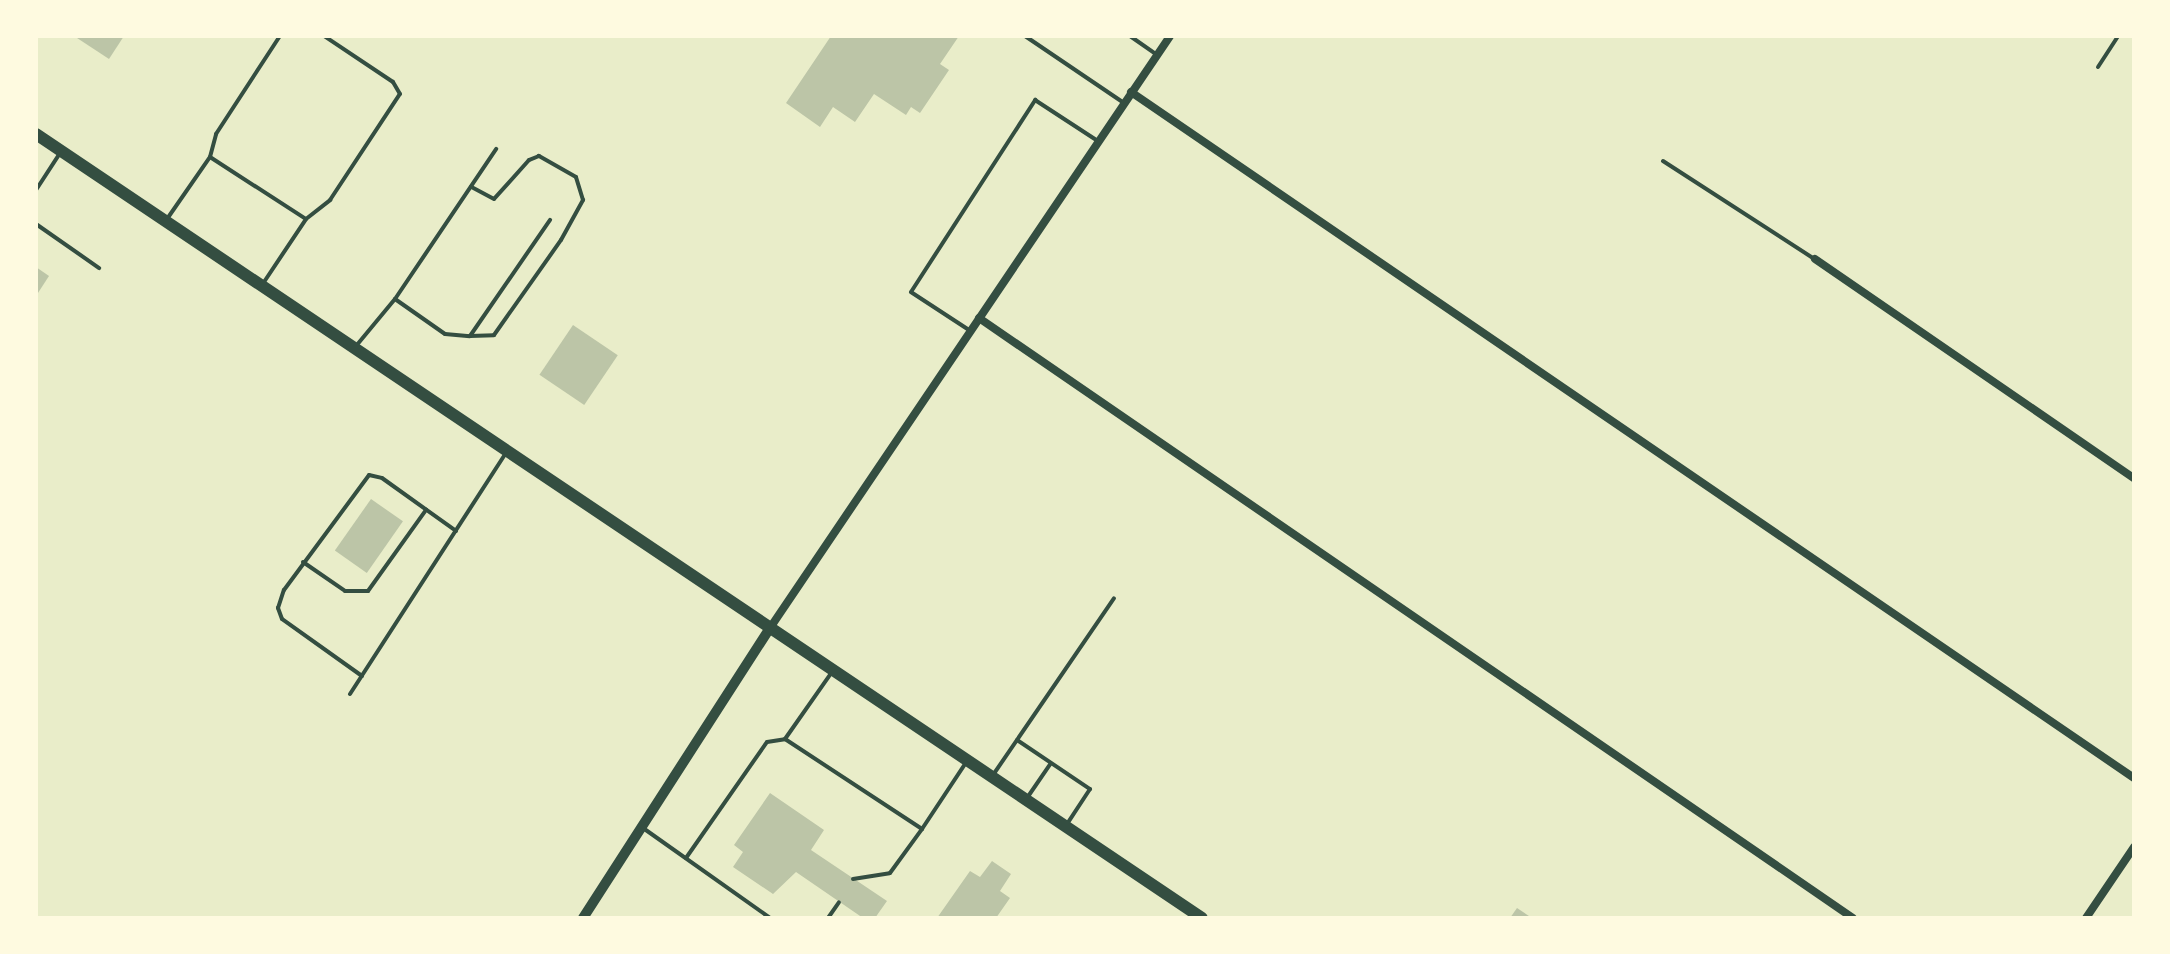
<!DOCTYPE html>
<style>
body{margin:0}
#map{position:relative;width:2170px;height:954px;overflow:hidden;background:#e9edc9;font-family:Rubik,sans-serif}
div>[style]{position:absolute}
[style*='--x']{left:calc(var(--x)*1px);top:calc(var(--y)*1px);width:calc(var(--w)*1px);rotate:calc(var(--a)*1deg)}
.building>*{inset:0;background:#bcc5a7;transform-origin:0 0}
.service>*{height:4px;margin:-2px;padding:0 2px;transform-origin:2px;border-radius:2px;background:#344e41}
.minor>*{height:8px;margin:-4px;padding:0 4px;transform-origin:4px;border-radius:4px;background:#344e41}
.tertiary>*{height:10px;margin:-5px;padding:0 5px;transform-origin:5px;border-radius:5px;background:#344e41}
.primary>*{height:12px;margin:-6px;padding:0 6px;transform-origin:6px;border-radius:6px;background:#344e41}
span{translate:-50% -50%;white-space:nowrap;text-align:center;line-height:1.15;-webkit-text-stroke:6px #fefae0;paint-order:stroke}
.frame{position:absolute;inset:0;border:38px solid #fefae0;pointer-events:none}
</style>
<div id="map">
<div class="building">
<div style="clip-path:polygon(74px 36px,124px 36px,109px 59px)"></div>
<div style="clip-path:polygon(831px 36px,959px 36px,940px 64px,949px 70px,920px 113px,911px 107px,906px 115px,874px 94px,855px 122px,833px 107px,820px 127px,786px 103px)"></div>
<div style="clip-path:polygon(36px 267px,49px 276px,36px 296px)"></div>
<div style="left:573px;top:325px;width:54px;height:60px;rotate:34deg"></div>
<div style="left:371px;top:499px;width:39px;height:63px;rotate:35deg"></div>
<div style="clip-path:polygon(770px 793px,824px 830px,811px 850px,887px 901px,875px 918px,863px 918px,796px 872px,773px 894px,733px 867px,743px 852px,734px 845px)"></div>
<div style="clip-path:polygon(992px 861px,1011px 874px,1000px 891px,1010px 898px,996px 918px,937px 918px,970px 871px,980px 877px)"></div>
<div style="clip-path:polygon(1517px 908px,1532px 918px,1510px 918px)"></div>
</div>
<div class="service">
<div style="--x:1025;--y:36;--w:120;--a:34.1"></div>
<div style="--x:1130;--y:36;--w:33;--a:35"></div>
<div style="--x:2098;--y:67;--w:37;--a:-57"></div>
<div style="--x:210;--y:157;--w:114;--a:32.9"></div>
<div style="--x:1663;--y:161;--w:179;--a:32.9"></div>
<div style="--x:36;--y:190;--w:44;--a:-57"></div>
<div style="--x:167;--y:219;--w:75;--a:-55.3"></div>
<div style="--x:210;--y:157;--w:24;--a:-75"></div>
<div style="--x:216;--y:134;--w:117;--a:-56.9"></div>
<div style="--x:36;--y:224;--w:77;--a:34.9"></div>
<div style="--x:262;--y:285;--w:79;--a:-56.3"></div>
<div style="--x:306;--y:219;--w:31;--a:-38"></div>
<div style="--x:330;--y:200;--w:127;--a:-56.6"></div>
<div style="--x:400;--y:94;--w:14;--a:-120"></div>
<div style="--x:393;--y:82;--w:83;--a:-146.3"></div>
<div style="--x:395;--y:299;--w:61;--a:35"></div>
<div style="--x:445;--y:334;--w:25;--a:5"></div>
<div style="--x:470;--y:336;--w:141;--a:-55.4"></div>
<div style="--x:969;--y:330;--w:69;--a:-146.8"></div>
<div style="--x:911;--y:292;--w:229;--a:-57.1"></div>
<div style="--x:1035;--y:100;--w:75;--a:33.1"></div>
<div style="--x:470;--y:336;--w:24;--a:-2"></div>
<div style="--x:494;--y:335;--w:116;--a:-54.8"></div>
<div style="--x:561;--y:240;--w:46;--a:-61.2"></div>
<div style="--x:583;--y:200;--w:24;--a:-107"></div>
<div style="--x:576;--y:177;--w:43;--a:-150.4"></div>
<div style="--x:539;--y:156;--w:11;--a:158"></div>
<div style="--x:529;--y:160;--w:52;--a:131.9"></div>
<div style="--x:494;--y:199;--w:26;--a:-152"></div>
<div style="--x:356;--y:346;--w:61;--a:-50.3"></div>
<div style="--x:395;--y:299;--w:181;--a:-56"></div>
<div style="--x:303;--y:562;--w:51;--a:34.6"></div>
<div style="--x:345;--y:591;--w:23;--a:0"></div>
<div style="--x:368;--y:591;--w:100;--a:-54.4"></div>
<div style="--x:362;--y:676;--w:98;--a:-144.5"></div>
<div style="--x:282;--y:619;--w:12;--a:-110"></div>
<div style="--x:278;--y:608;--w:19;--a:-72"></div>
<div style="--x:284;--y:590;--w:143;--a:-53.5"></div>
<div style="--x:369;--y:475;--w:13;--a:13"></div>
<div style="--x:382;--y:478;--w:91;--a:35.6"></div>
<div style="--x:350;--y:694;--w:287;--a:-57.1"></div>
<div style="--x:785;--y:739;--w:164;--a:33.3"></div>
<div style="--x:922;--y:829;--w:82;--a:-56.5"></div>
<div style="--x:1017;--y:740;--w:88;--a:33.9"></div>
<div style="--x:1090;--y:789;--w:42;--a:123.3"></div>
<div style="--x:993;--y:775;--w:214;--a:-55.6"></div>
<div style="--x:1027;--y:798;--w:42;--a:-55.6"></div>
<div style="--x:643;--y:828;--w:156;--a:35.3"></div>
<div style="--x:686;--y:858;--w:141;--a:-55.1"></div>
<div style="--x:767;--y:742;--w:18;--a:-9"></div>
<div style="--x:785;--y:739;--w:82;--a:-55"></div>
<div style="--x:853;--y:879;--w:37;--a:-9"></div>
<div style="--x:890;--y:873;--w:54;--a:-54"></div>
<div style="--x:828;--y:918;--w:19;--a:-55"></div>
</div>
<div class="minor">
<div style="--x:1131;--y:92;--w:1215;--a:34.37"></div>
<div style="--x:1815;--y:259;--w:387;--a:34.5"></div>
<div style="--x:979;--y:318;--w:1060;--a:34.47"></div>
<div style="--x:770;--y:628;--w:714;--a:-55.95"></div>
<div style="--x:2086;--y:918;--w:86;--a:-55.9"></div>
</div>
<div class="tertiary">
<div style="--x:583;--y:918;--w:345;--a:-57.2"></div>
</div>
<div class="primary">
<div style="--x:36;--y:134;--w:1405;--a:33.92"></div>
</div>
<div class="frame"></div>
</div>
